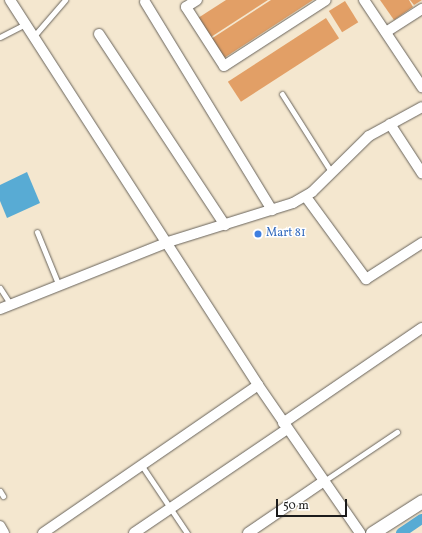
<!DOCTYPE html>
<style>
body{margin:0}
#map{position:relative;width:422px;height:533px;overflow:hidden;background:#f4e7cf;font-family:Vollkorn,serif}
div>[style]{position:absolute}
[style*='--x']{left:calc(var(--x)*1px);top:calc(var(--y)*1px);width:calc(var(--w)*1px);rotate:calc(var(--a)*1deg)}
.water>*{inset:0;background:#58abd4}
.canal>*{height:10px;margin:-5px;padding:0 5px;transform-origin:5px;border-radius:5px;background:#58abd4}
.building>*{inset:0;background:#e29f66;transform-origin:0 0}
.roads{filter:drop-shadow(0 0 1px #68635b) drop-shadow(0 0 1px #68635b)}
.service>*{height:5px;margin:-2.5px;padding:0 2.5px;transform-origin:2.5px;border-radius:2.5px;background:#fff}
.minor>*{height:10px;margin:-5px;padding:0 5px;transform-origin:5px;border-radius:5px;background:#fff}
.tertiary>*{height:13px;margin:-6.5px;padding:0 6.5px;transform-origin:6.5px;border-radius:6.5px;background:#fff}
.dots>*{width:11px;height:11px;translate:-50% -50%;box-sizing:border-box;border:2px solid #fff;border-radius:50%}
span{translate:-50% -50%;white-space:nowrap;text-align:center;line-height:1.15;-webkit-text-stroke:3px #fff;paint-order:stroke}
.shop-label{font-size:12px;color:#366cbe}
.left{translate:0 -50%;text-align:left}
.scale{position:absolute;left:276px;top:499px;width:71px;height:18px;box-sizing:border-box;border:2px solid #1c1c1c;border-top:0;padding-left:5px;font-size:12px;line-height:14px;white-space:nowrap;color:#1c1c1c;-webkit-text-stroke:3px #fff;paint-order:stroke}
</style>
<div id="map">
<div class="water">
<div style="clip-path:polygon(27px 172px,40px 203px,7px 218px,0 201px,0 185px)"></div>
</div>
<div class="canal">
<div style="--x:401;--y:533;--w:25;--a:-34"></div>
</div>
<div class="building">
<div style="clip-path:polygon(226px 0,268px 0,211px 37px,198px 18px)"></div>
<div style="clip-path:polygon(271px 0,313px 0,224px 58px,211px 39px)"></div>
<div style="clip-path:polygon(380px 0,409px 0,413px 7px,394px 20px)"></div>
<div style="clip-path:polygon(410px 0,422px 0,414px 5px)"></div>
<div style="left:345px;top:1px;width:25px;height:19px;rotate:58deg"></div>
<div style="left:326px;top:18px;width:24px;height:117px;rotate:57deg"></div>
</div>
<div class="roads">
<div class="service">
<div style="--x:34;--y:36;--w:48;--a:-49.3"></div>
<div style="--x:0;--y:37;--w:29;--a:-27"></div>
<div style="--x:282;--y:94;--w:93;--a:57.7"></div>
<div style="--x:37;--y:232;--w:58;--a:67.8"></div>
<div style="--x:0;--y:288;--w:20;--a:57"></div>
<div style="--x:142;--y:466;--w:81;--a:56.1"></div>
<div style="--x:324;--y:481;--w:88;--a:-33.9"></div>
<div style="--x:0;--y:491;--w:6;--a:59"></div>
</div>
<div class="minor">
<div style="--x:10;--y:0;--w:458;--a:57.2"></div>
<div style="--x:258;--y:385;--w:180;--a:55.4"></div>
<div style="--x:197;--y:0;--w:13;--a:148"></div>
<div style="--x:186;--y:7;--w:70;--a:57.2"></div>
<div style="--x:224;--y:66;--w:121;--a:-32.9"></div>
<div style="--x:364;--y:0;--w:105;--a:56.3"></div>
<div style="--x:145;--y:2;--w:244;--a:58.6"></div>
<div style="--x:386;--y:32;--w:43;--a:-32.6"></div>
<div style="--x:99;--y:34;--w:229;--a:56.6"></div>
<div style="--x:390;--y:124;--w:59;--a:56.9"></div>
<div style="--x:306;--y:197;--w:102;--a:53.8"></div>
<div style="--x:366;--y:279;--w:67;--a:-32.7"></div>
<div style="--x:0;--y:309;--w:181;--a:-21.7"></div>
<div style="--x:168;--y:242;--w:131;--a:-17.3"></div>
<div style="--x:293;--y:203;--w:22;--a:-30"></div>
<div style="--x:312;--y:192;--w:80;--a:-44.5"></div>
<div style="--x:369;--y:136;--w:60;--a:-28.7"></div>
<div style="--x:283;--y:423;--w:168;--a:-34.4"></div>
<div style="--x:0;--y:526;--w:8;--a:60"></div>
<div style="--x:43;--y:533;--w:261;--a:-34.5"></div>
<div style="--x:134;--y:533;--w:185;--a:-34.2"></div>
<div style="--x:248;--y:533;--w:92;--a:-34.4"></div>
</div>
<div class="tertiary">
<div style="--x:372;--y:533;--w:59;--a:-32.6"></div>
</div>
</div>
<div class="dots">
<div style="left:258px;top:234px;background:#3f7fe0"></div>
</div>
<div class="shop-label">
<span class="left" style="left:266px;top:234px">Mart 81</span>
</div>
<div class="scale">50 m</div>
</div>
